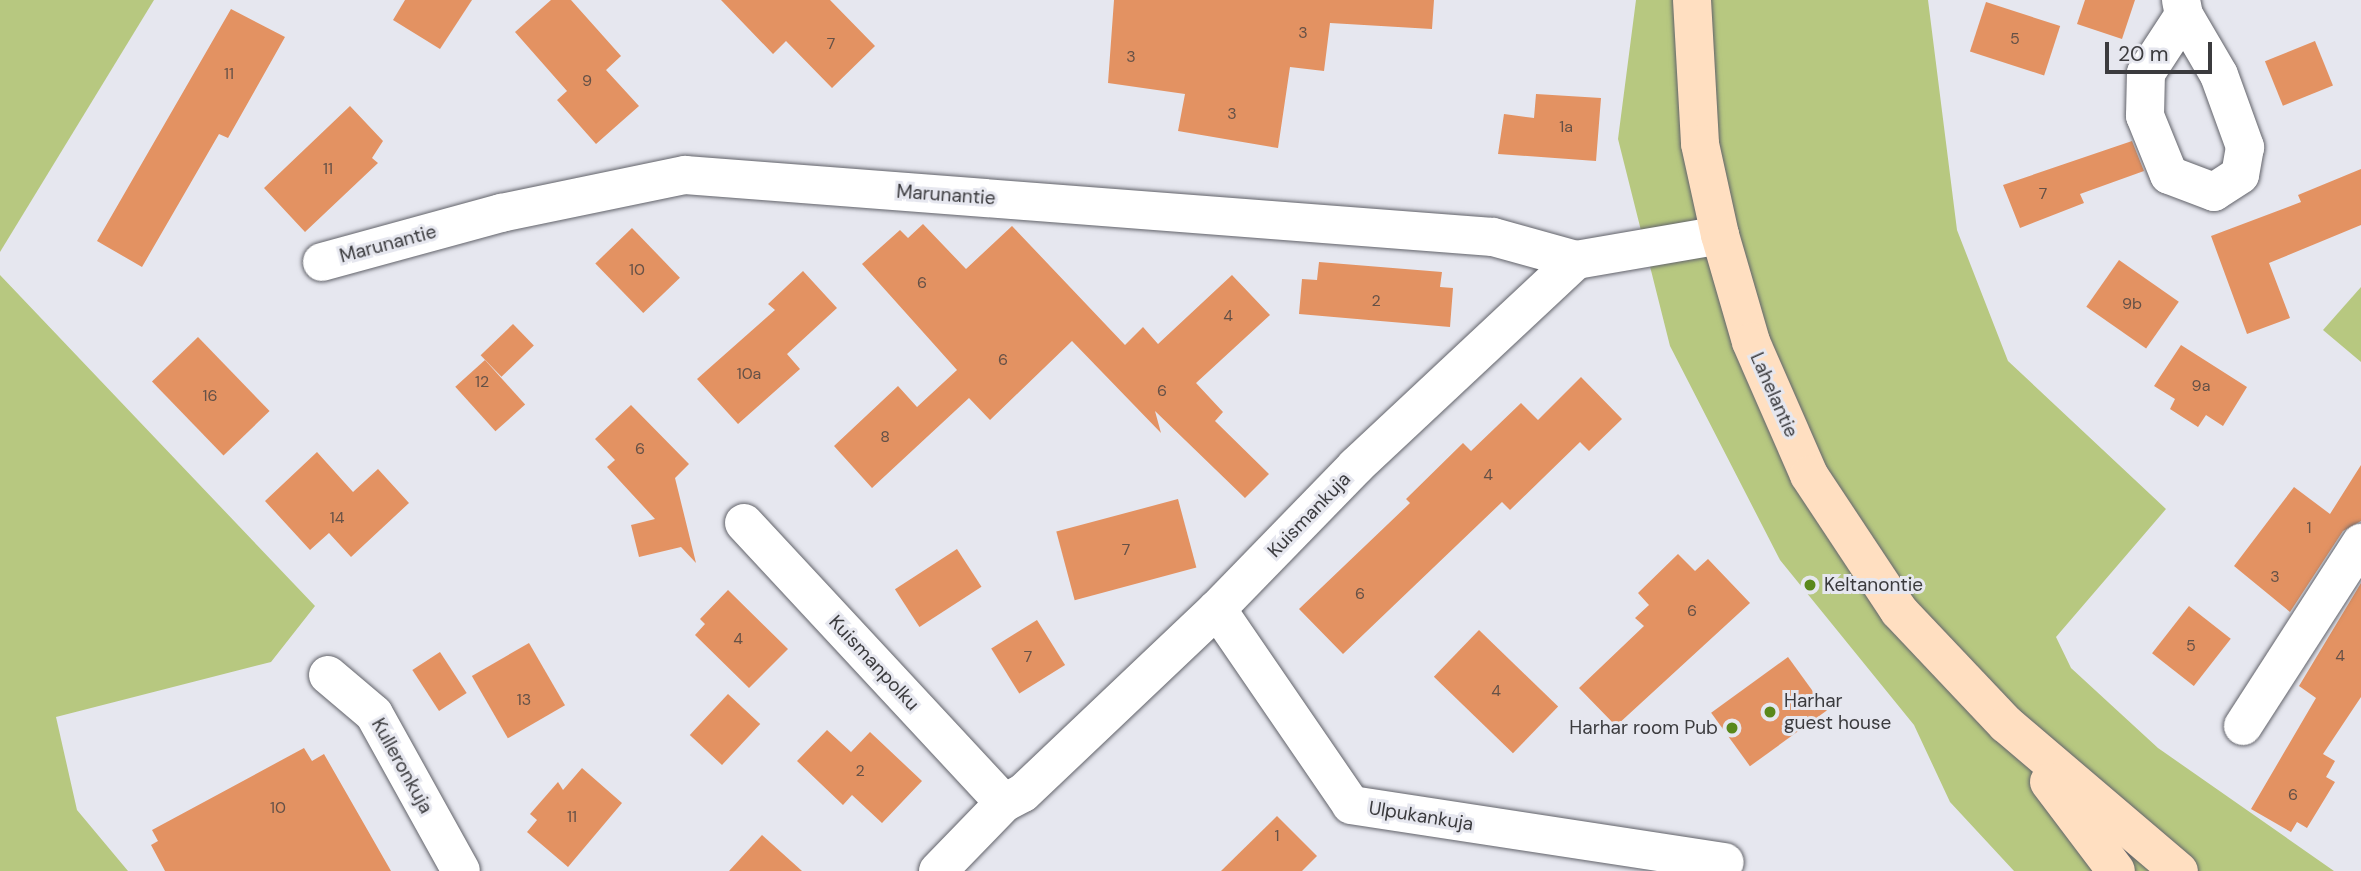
<!DOCTYPE html>
<style>
body{margin:0}
#map{position:relative;width:2361px;height:871px;overflow:hidden;background:#e6e7ef;font-family:"DM Sans",sans-serif}
div>[style]{position:absolute}
[style*='--x']{left:calc(var(--x)*1px);top:calc(var(--y)*1px);width:calc(var(--w)*1px);rotate:calc(var(--a)*1deg)}
.green>*{inset:0;background:#b7c880}
.building>*{inset:0;background:#e39262;transform-origin:0 0}
.roads{filter:drop-shadow(0 0 2px #62636a) drop-shadow(0 0 2px #62636a)}
.minor>*{height:38px;margin:-19px;padding:0 19px;transform-origin:19px;border-radius:19px;background:#fff}
.major>*{height:38px;margin:-19px;padding:0 19px;transform-origin:19px;border-radius:19px;background:#ffdfc1}
.dots>*{width:19px;height:19px;translate:-50% -50%;box-sizing:border-box;border:4px solid #e6e7ef;border-radius:50%}
span{translate:-50% -50%;white-space:nowrap;text-align:center;line-height:1.15;-webkit-text-stroke:6px #e6e7ef;paint-order:stroke}
.number-label{font-size:16px;color:#655147}
.number-label span{-webkit-text-stroke-width:0}
.street-label{font-size:19px;color:#3b3b3e}
.poi-label{font-size:19px;color:#3b3b3e}
.left{translate:0 -50%;text-align:left}
.right{translate:-100% -50%;text-align:right}
.scale{position:absolute;left:2105px;top:42px;width:107px;height:32px;box-sizing:border-box;border:4px solid #3b3b3e;border-top:0;padding-left:9px;font-size:21px;line-height:24px;white-space:nowrap;color:#3b3b3e;-webkit-text-stroke:5px #e6e7ef;paint-order:stroke}
</style>
<div id="map">
<div class="green">
<div style="clip-path:polygon(0 0,154px 0,0 252px)"></div>
<div style="clip-path:polygon(1636px 0,1928px 0,1957px 230px,2008px 361px,2166px 509px,2056px 637px,2071px 668px,2158px 748px,2334px 871px,2014px 871px,1950px 802px,1914px 725px,1780px 560px,1670px 346px,1618px 139px)"></div>
<div style="clip-path:polygon(0 275px,315px 606px,271px 662px,56px 717px,77px 810px,128px 871px,0 871px)"></div>
<div style="clip-path:polygon(2361px 287px,2361px 362px,2323px 330px)"></div>
</div>
<div class="building">
<div style="clip-path:polygon(405px 0,472px 0,440px 49px,393px 20px)"></div>
<div style="clip-path:polygon(551px 0,571px 0,621px 56px,606px 70px,639px 106px,596px 144px,557px 100px,567px 91px,515px 32px)"></div>
<div style="clip-path:polygon(721px 0,830px 0,875px 46px,832px 88px,786px 41px,773px 54px)"></div>
<div style="clip-path:polygon(1114px 0,1434px 0,1432px 29px,1330px 23px,1324px 71px,1290px 67px,1278px 148px,1178px 131px,1185px 94px,1108px 83px)"></div>
<div style="clip-path:polygon(2085px 0,2135px 0,2122px 39px,2077px 24px)"></div>
<div style="left:1986px;top:2px;width:78px;height:52px;rotate:18deg"></div>
<div style="clip-path:polygon(231px 9px,285px 37px,228px 138px,219px 134px,142px 267px,97px 241px)"></div>
<div style="left:2315px;top:41px;width:48px;height:54px;rotate:68deg"></div>
<div style="clip-path:polygon(1536px 94px,1601px 98px,1596px 161px,1498px 154px,1504px 114px,1534px 118px)"></div>
<div style="clip-path:polygon(350px 106px,383px 141px,372px 158px,378px 163px,305px 232px,264px 188px)"></div>
<div style="clip-path:polygon(2132px 141px,2144px 171px,2080px 194px,2084px 203px,2020px 228px,2003px 185px)"></div>
<div style="clip-path:polygon(2361px 169px,2361px 225px,2269px 263px,2290px 318px,2247px 334px,2211px 236px,2301px 202px,2298px 195px)"></div>
<div style="clip-path:polygon(923px 224px,966px 269px,1012px 226px,1125px 345px,1143px 327px,1158px 344px,1232px 275px,1270px 315px,1196px 383px,1223px 412px,1215px 421px,1269px 474px,1245px 498px,1155px 411px,1161px 433px,1072px 341px,990px 420px,969px 398px,872px 488px,834px 446px,898px 386px,917px 407px,957px 370px,862px 264px,900px 230px,908px 238px)"></div>
<div style="left:632px;top:228px;width:69px;height:51px;rotate:46deg"></div>
<div style="left:2119px;top:260px;width:73px;height:57px;rotate:35deg"></div>
<div style="clip-path:polygon(1319px 262px,1442px 272px,1440px 287px,1453px 288px,1450px 327px,1299px 314px,1302px 279px,1317px 280px)"></div>
<div style="clip-path:polygon(803px 271px,837px 308px,787px 354px,800px 369px,738px 424px,697px 379px,775px 310px,768px 304px)"></div>
<div style="left:513px;top:324px;width:30px;height:45px;rotate:46deg"></div>
<div style="left:198px;top:337px;width:103px;height:64px;rotate:46deg"></div>
<div style="clip-path:polygon(2181px 345px,2247px 387px,2223px 426px,2206px 415px,2198px 427px,2170px 409px,2175px 399px,2154px 386px)"></div>
<div style="left:485px;top:360px;width:60px;height:40px;rotate:48deg"></div>
<div style="clip-path:polygon(1581px 377px,1622px 419px,1589px 451px,1580px 442px,1510px 510px,1502px 502px,1343px 654px,1299px 609px,1410px 503px,1406px 499px,1463px 443px,1471px 451px,1521px 403px,1538px 420px)"></div>
<div style="clip-path:polygon(631px 405px,689px 464px,675px 478px,696px 563px,681px 547px,639px 557px,631px 525px,655px 519px,607px 467px,615px 460px,595px 439px)"></div>
<div style="clip-path:polygon(317px 452px,353px 492px,378px 469px,409px 503px,351px 557px,329px 533px,310px 550px,265px 501px)"></div>
<div style="clip-path:polygon(2361px 465px,2361px 521px,2343px 531px,2290px 612px,2234px 566px,2294px 487px,2330px 514px)"></div>
<div style="left:1178px;top:499px;width:71px;height:126px;rotate:75deg"></div>
<div style="left:957px;top:549px;width:45px;height:74px;rotate:57deg"></div>
<div style="clip-path:polygon(1678px 554px,1695px 571px,1708px 559px,1750px 603px,1616px 726px,1579px 688px,1644px 626px,1635px 618px,1649px 605px,1638px 593px)"></div>
<div style="clip-path:polygon(2361px 583px,2361px 697px,2323px 754px,2335px 761px,2326px 777px,2335px 782px,2307px 828px,2297px 822px,2291px 832px,2251px 809px,2316px 698px,2299px 686px)"></div>
<div style="clip-path:polygon(728px 590px,788px 649px,749px 688px,695px 635px,705px 624px,700px 619px)"></div>
<div style="left:2189px;top:606px;width:53px;height:60px;rotate:38deg"></div>
<div style="left:1037px;top:620px;width:53px;height:54px;rotate:58deg"></div>
<div style="left:1479px;top:630px;width:110px;height:65px;rotate:44deg"></div>
<div style="left:529px;top:643px;width:72px;height:66px;rotate:60deg"></div>
<div style="left:440px;top:652px;width:49px;height:33px;rotate:57deg"></div>
<div style="left:1788px;top:657px;width:66px;height:95px;rotate:54deg"></div>
<div style="left:728px;top:694px;width:44px;height:56px;rotate:43deg"></div>
<div style="clip-path:polygon(827px 730px,851px 752px,870px 732px,922px 781px,882px 823px,852px 795px,843px 805px,797px 761px)"></div>
<div style="clip-path:polygon(304px 748px,312px 761px,324px 754px,391px 871px,165px 871px,151px 845px,158px 841px,152px 830px)"></div>
<div style="clip-path:polygon(582px 768px,622px 803px,568px 867px,527px 832px,537px 820px,530px 814px,558px 782px,563px 790px)"></div>
<div style="clip-path:polygon(1277px 816px,1317px 856px,1302px 871px,1221px 871px)"></div>
<div style="clip-path:polygon(762px 835px,802px 871px,729px 871px)"></div>
</div>
<div class="roads">
<div class="minor">
<div style="--x:2181;--y:0;--w:15;--a:79"></div>
<div style="--x:2184;--y:15;--w:69;--a:59.7"></div>
<div style="--x:2219;--y:75;--w:77;--a:70.1"></div>
<div style="--x:2245;--y:147;--w:28;--a:100"></div>
<div style="--x:2240;--y:175;--w:31;--a:147"></div>
<div style="--x:2214;--y:192;--w:48;--a:-159.3"></div>
<div style="--x:2169;--y:175;--w:64;--a:-112.1"></div>
<div style="--x:2145;--y:116;--w:43;--a:-88.7"></div>
<div style="--x:2146;--y:73;--w:69;--a:-56.8"></div>
<div style="--x:322;--y:262;--w:186;--a:-15.3"></div>
<div style="--x:501;--y:213;--w:188;--a:-11.7"></div>
<div style="--x:685;--y:175;--w:810;--a:4.39"></div>
<div style="--x:1493;--y:237;--w:86;--a:15.5"></div>
<div style="--x:744;--y:523;--w:382;--a:47.1"></div>
<div style="--x:1217;--y:609;--w:237;--a:55.6"></div>
<div style="--x:1351;--y:805;--w:378;--a:8.7"></div>
<div style="--x:328;--y:675;--w:60;--a:40.3"></div>
<div style="--x:374;--y:714;--w:179;--a:61"></div>
<div style="--x:2243;--y:726;--w:218;--a:-57.2"></div>
<div style="--x:938;--y:871;--w:95;--a:-45.9"></div>
<div style="--x:1004;--y:803;--w:21;--a:-28"></div>
<div style="--x:1023;--y:793;--w:267;--a:-43.5"></div>
<div style="--x:1217;--y:609;--w:199;--a:-45.8"></div>
<div style="--x:1356;--y:466;--w:301;--a:-43.1"></div>
<div style="--x:1576;--y:260;--w:146;--a:-9.8"></div>
</div>
<div class="major">
<div style="--x:1692;--y:0;--w:144;--a:86.8"></div>
<div style="--x:1700;--y:144;--w:93;--a:77.6"></div>
<div style="--x:1720;--y:235;--w:111;--a:73.8"></div>
<div style="--x:1751;--y:342;--w:145;--a:66.4"></div>
<div style="--x:1809;--y:475;--w:163;--a:56.5"></div>
<div style="--x:1899;--y:611;--w:156;--a:46.6"></div>
<div style="--x:2006;--y:724;--w:227;--a:40.4"></div>
<div style="--x:2049;--y:782;--w:111;--a:53"></div>
</div>
</div>
<div class="dots">
<div style="left:1810px;top:585px;background:#5a881b"></div>
<div style="left:1770px;top:712px;background:#5a881b"></div>
<div style="left:1732px;top:728px;background:#5a881b"></div>
</div>
<div class="number-label">
<span style="left:1303px;top:33px">3</span>
<span style="left:2015px;top:39px">5</span>
<span style="left:831px;top:44px">7</span>
<span style="left:1131px;top:57px">3</span>
<span style="left:229px;top:74px">11</span>
<span style="left:587px;top:81px">9</span>
<span style="left:1232px;top:114px">3</span>
<span style="left:1566px;top:127px">1a</span>
<span style="left:328px;top:169px">11</span>
<span style="left:2043px;top:194px">7</span>
<span style="left:637px;top:270px">10</span>
<span style="left:922px;top:283px">6</span>
<span style="left:1376px;top:301px">2</span>
<span style="left:2132px;top:304px">9b</span>
<span style="left:1228px;top:316px">4</span>
<span style="left:1003px;top:360px">6</span>
<span style="left:749px;top:374px">10a</span>
<span style="left:482px;top:382px">12</span>
<span style="left:2201px;top:386px">9a</span>
<span style="left:1162px;top:391px">6</span>
<span style="left:210px;top:396px">16</span>
<span style="left:885px;top:437px">8</span>
<span style="left:640px;top:449px">6</span>
<span style="left:1488px;top:475px">4</span>
<span style="left:337px;top:518px">14</span>
<span style="left:2309px;top:528px">1</span>
<span style="left:1126px;top:550px">7</span>
<span style="left:2275px;top:577px">3</span>
<span style="left:1360px;top:594px">6</span>
<span style="left:1692px;top:611px">6</span>
<span style="left:738px;top:639px">4</span>
<span style="left:2191px;top:646px">5</span>
<span style="left:2340px;top:656px">4</span>
<span style="left:1028px;top:657px">7</span>
<span style="left:1496px;top:691px">4</span>
<span style="left:524px;top:700px">13</span>
<span style="left:860px;top:771px">2</span>
<span style="left:2293px;top:795px">6</span>
<span style="left:278px;top:808px">10</span>
<span style="left:572px;top:817px">11</span>
<span style="left:1277px;top:836px">1</span>
</div>
<div class="street-label">
<span style="left:946px;top:195px;rotate:4deg">Marunantie</span>
<span style="left:388px;top:244px;rotate:-15deg">Marunantie</span>
<span style="left:1774px;top:395px;rotate:66deg">Lahelantie</span>
<span style="left:1309px;top:515px;rotate:-46deg">Kuismankuja</span>
<span style="left:874px;top:663px;rotate:47deg">Kuismanpolku</span>
<span style="left:402px;top:766px;rotate:61deg">Kulleronkuja</span>
<span style="left:1421px;top:816px;rotate:9deg">Ulpukankuja</span>
</div>
<div class="poi-label">
<span class="left" style="left:1824px;top:585px">Keltanontie</span>
<span class="left" style="left:1784px;top:712px">Harhar<br>guest house</span>
<span class="right" style="left:1718px;top:728px">Harhar room Pub</span>
</div>
<div class="scale">20 m</div>
</div>
